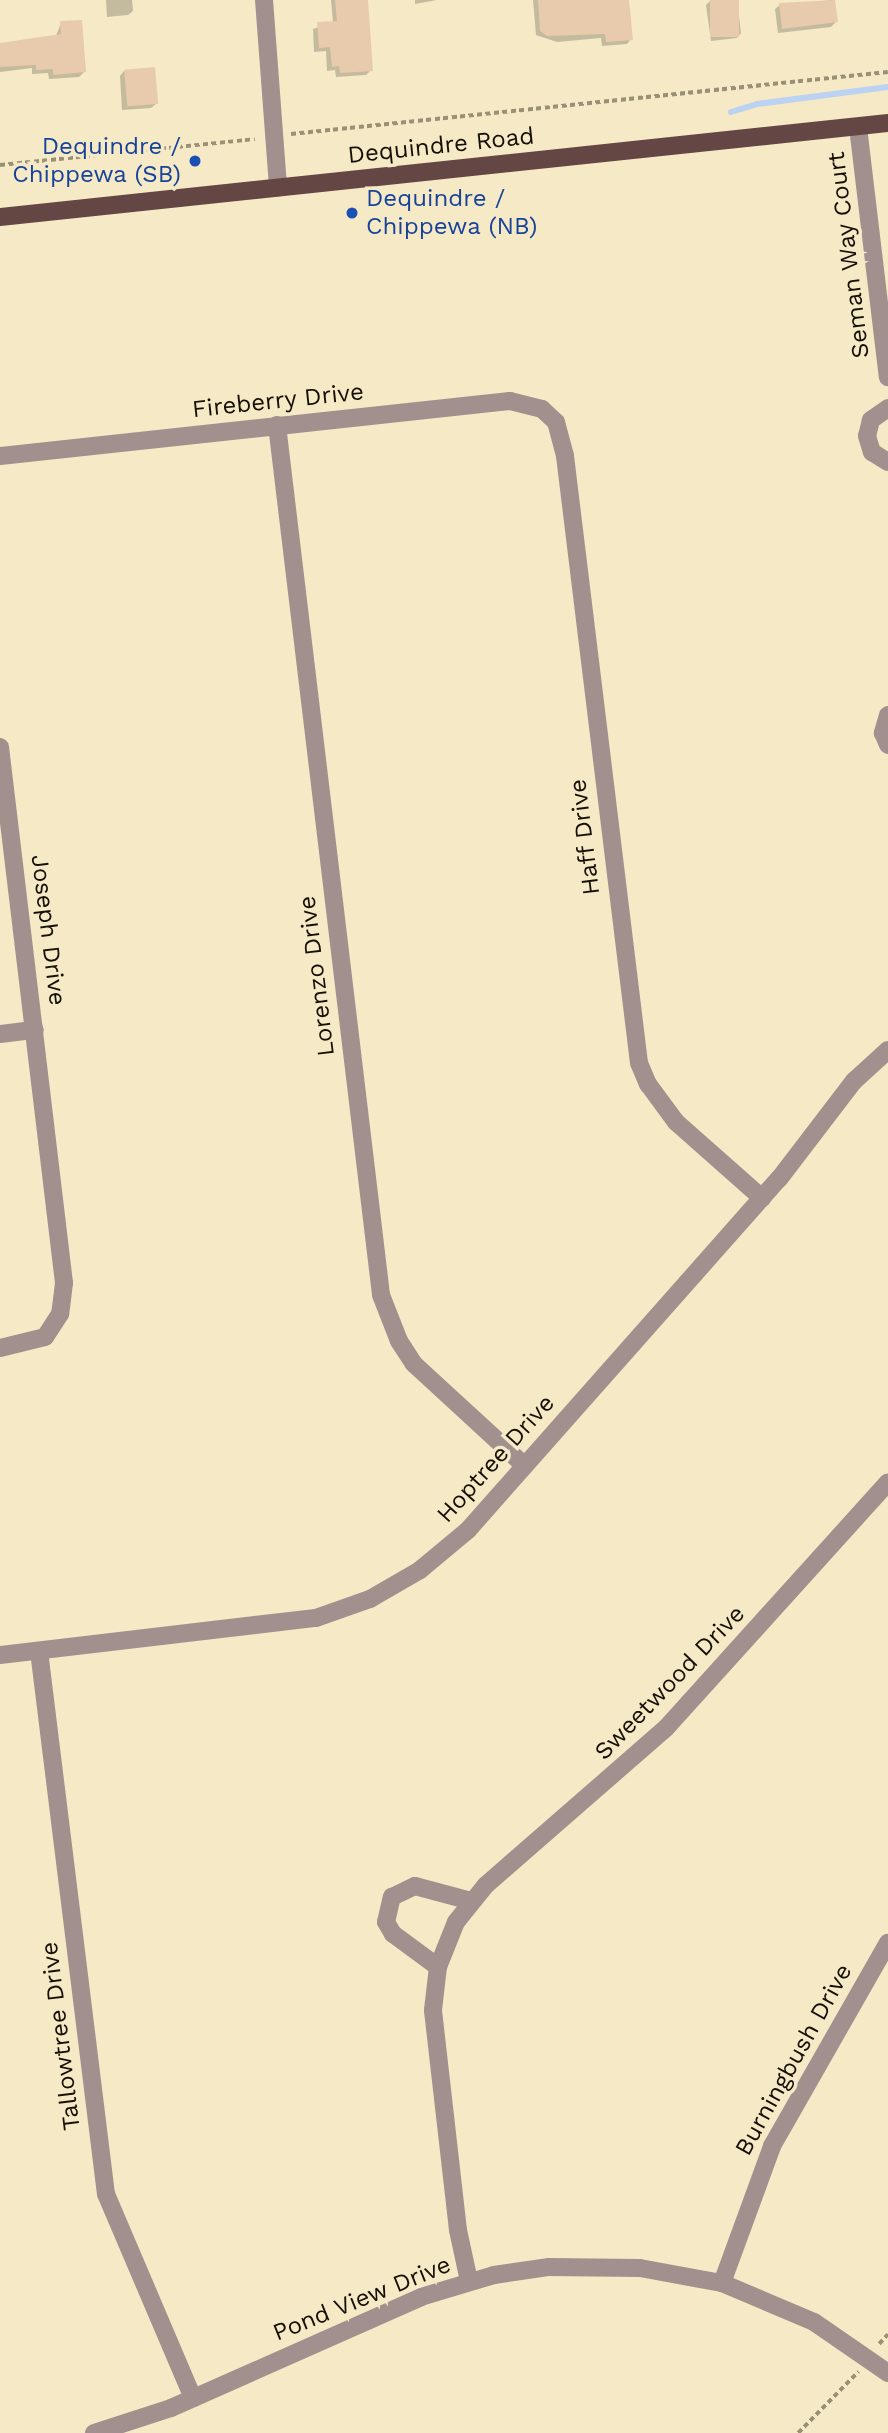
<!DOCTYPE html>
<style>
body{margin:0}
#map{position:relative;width:888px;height:2433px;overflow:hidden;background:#f6e9c6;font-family:"Work Sans",sans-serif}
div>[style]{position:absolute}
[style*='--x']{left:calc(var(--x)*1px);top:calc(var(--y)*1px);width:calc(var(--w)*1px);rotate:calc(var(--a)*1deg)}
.shadow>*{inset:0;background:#0003}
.stream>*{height:6px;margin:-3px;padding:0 3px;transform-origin:3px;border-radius:3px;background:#bbd2f2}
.building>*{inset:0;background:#e8caad;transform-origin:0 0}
.path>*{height:3.5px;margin-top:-1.75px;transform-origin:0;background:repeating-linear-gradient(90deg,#999077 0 5px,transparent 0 8.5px)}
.minor>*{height:18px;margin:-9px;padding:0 9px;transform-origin:9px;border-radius:9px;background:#a1908e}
.major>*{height:18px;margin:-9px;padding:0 9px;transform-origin:9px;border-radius:9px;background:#644745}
.dots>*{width:19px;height:19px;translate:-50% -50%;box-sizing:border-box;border:4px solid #f6e9c6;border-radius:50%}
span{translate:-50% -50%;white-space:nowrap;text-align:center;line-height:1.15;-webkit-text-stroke:7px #f6e9c6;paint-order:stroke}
.street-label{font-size:24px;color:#151005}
.transit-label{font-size:24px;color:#164399}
.right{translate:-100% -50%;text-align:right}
.left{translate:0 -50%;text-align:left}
</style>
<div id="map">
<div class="shadow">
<div style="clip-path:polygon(106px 0,132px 0,133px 11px,128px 15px,107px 17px)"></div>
<div style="clip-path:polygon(331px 0,366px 0,371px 70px,366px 75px,336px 77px,335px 70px,327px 71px,326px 51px,314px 52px,313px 29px,333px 23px)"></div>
<div style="clip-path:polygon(415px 0,437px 0,415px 4px)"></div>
<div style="clip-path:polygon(533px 0,628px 0,631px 39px,627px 44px,602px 46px,601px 38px,557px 42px,536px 35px)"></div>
<div style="clip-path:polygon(711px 0,737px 0,741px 33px,737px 38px,711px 41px,706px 5px)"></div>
<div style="clip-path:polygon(833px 0,836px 22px,831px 27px,778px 33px,775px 9px,780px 5px)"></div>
<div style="clip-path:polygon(61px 23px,84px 72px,79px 77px,49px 79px,48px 73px,32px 74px,32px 68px,0 72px,0 45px,56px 36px)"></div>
<div style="clip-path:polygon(124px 71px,156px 104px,151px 108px,122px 110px,120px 76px)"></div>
</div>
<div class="stream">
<div style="--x:731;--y:112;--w:27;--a:-17"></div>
<div style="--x:757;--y:104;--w:132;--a:-7.4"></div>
</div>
<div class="building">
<div style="clip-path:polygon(335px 0,368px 0,373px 71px,340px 73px,339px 66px,332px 67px,330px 47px,319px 48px,317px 22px,337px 21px)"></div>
<div style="clip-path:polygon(538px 0,629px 0,633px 40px,606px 42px,605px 34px,547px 36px,540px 31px)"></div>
<div style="left:710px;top:0;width:29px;height:37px"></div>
<div style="clip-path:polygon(835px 0,838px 22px,782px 29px,779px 3px)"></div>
<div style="clip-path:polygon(82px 20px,86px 72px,53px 75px,53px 69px,36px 70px,36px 65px,0 67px,0 43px,61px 34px,60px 21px)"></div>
<div style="left:155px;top:67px;width:37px;height:31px;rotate:85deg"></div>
</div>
<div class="path">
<div style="--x:291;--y:134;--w:600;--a:-5.93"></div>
<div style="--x:0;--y:165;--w:256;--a:-5.8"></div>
<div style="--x:879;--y:2344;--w:13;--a:-48"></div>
<div style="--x:798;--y:2433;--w:86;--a:-45.5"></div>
</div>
<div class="minor">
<div style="--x:264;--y:0;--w:188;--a:85.7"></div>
<div style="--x:858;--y:127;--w:252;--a:83.2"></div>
<div style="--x:888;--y:408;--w:21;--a:145"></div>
<div style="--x:871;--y:420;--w:16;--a:104"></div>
<div style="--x:867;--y:436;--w:17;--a:73"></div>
<div style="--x:872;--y:452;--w:19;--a:32"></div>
<div style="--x:277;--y:425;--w:876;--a:83.18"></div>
<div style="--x:381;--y:1295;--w:49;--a:68.6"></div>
<div style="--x:399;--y:1341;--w:27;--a:57"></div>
<div style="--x:414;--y:1364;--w:149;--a:42.6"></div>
<div style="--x:0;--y:456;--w:513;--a:-6.16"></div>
<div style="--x:510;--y:401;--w:33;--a:14"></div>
<div style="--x:542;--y:409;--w:19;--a:43"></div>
<div style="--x:556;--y:422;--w:35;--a:75"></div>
<div style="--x:565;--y:456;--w:611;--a:83.05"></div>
<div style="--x:639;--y:1063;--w:23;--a:67"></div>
<div style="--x:648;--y:1084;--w:47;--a:53.6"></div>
<div style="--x:676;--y:1122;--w:115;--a:41.5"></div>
<div style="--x:888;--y:715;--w:19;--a:106"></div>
<div style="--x:883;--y:733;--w:13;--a:67"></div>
<div style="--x:0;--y:747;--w:540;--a:83.19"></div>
<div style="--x:64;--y:1283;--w:31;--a:97"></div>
<div style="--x:60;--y:1314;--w:27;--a:123"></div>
<div style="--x:45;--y:1337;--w:46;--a:166.3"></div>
<div style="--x:0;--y:1034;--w:35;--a:-7"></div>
<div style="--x:39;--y:1651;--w:547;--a:82.97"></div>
<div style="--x:106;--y:2194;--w:222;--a:66.9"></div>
<div style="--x:0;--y:1655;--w:318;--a:-6.7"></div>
<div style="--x:316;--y:1618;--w:57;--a:-19.4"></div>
<div style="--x:370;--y:1599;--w:58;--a:-30.1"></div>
<div style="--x:420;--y:1570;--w:62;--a:-39.8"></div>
<div style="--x:468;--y:1530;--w:469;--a:-48.5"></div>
<div style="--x:779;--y:1179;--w:123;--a:-52.6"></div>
<div style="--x:854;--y:1081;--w:46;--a:-42.4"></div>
<div style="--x:438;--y:1967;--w:56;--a:-143.7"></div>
<div style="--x:393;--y:1934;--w:14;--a:-120"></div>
<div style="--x:386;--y:1922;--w:26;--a:-77"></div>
<div style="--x:392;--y:1897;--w:25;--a:-26"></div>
<div style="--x:415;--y:1886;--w:58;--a:15"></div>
<div style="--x:469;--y:2281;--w:52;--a:-102.2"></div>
<div style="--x:458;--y:2230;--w:221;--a:-96.5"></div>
<div style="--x:433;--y:2010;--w:43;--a:-83.4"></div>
<div style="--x:438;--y:1967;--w:48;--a:-68.2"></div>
<div style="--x:456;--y:1922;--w:48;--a:-51"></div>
<div style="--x:486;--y:1885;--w:239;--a:-41.1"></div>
<div style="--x:666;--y:1728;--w:331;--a:-47.9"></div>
<div style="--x:722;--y:2283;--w:146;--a:-69.9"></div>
<div style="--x:772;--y:2146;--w:234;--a:-60.3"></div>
<div style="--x:94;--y:2433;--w:81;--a:-18"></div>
<div style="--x:171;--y:2408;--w:274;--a:-23.9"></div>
<div style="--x:421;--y:2297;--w:76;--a:-16.8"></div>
<div style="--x:494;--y:2275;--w:56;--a:-8.3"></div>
<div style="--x:549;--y:2267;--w:91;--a:0.6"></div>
<div style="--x:640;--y:2268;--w:83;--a:10.4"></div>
<div style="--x:722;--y:2283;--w:100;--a:23"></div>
<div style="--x:814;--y:2322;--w:90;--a:34.6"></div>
</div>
<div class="major">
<div style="--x:0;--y:217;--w:893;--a:-6.04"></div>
</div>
<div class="dots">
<div style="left:195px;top:161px;background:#1a4fb4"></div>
<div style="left:352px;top:213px;background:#1a4fb4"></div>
</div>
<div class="street-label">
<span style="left:441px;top:146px;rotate:-6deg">Dequindre Road</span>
<span style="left:849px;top:255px;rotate:-97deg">Seman Way Court</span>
<span style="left:278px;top:401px;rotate:-6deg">Fireberry Drive</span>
<span style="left:585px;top:837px;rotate:-97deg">Haff Drive</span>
<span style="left:48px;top:930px;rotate:83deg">Joseph Drive</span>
<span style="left:317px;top:976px;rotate:-97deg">Lorenzo Drive</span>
<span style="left:496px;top:1459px;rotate:-48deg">Hoptree Drive</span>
<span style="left:670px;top:1683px;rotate:-46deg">Sweetwood Drive</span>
<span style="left:61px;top:2036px;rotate:-97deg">Tallowtree Drive</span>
<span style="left:794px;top:2060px;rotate:-61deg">Burningbush Drive</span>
<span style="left:362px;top:2299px;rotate:-22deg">Pond View Drive</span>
</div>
<div class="transit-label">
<span class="right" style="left:181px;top:161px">Dequindre /<br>Chippewa (SB)</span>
<span class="left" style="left:366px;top:213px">Dequindre /<br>Chippewa (NB)</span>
</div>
</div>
